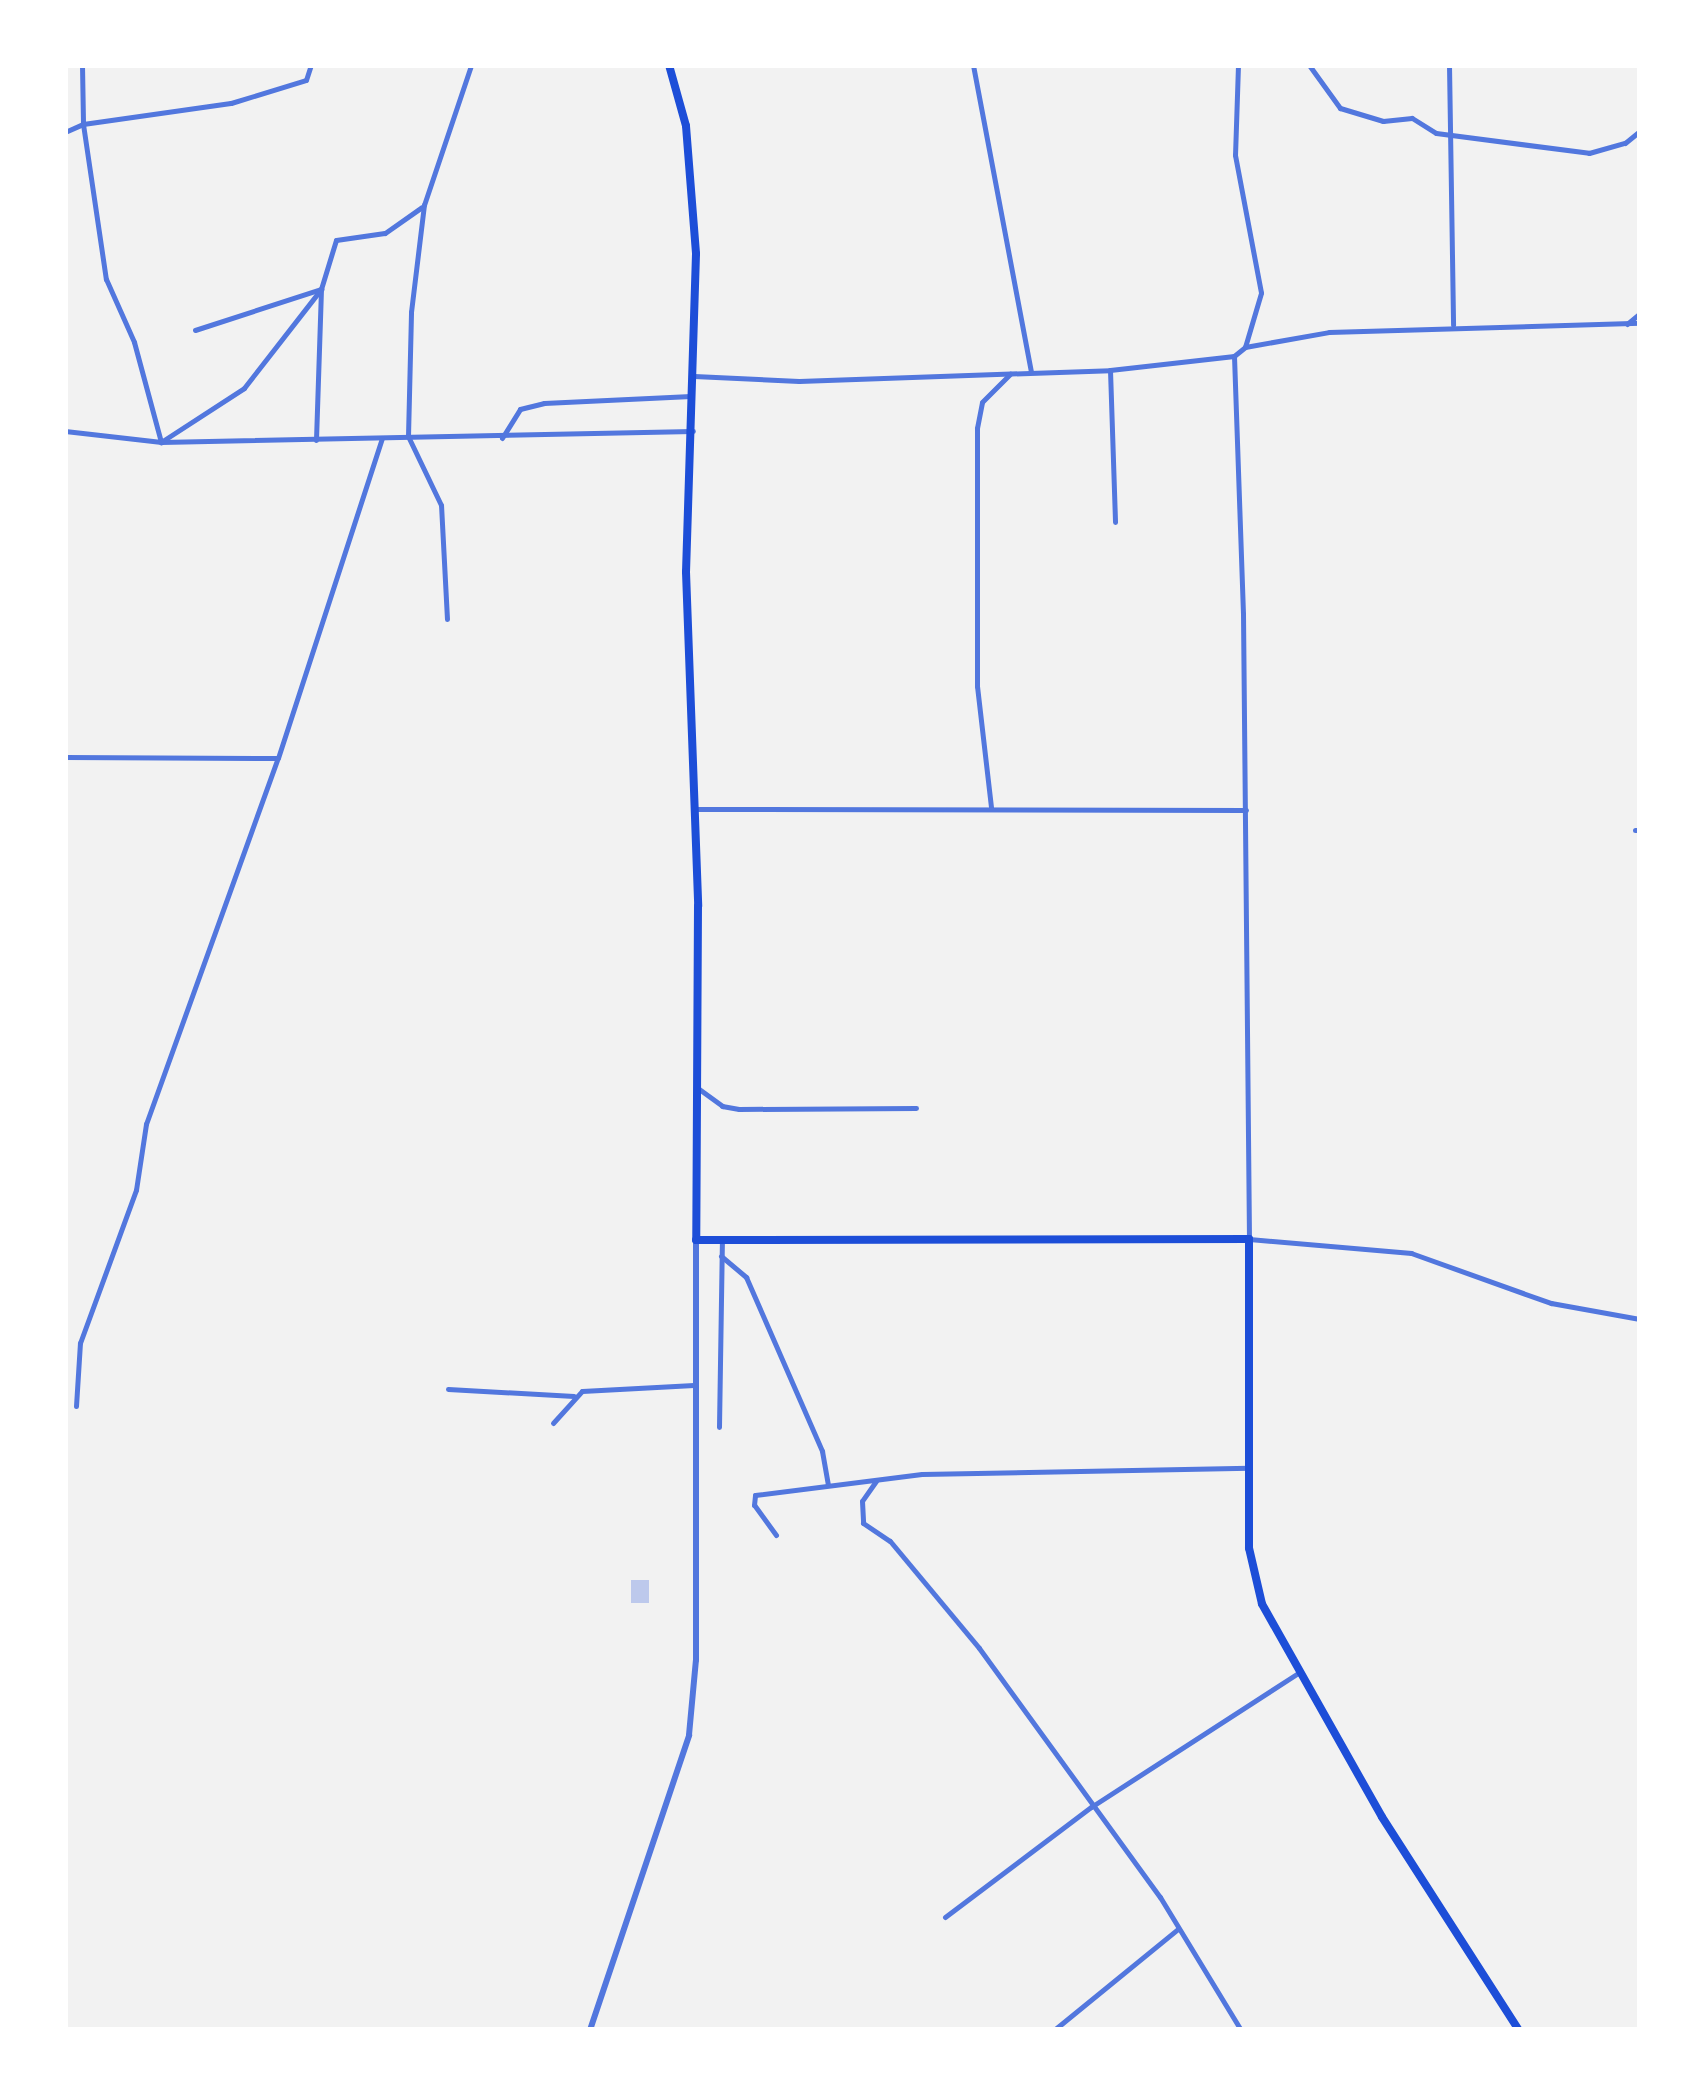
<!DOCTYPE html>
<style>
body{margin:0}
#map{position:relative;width:1705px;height:2095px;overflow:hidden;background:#f2f2f2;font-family:"PT Serif",serif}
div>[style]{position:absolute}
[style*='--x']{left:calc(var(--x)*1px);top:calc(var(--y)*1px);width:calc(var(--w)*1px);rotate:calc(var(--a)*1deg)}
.building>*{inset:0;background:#bdc9ec;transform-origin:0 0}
.minor>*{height:5px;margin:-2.5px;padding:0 2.5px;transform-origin:2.5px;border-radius:2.5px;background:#5277de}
.tertiary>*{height:6px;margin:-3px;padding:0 3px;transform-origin:3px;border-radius:3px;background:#5277de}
.primary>*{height:8px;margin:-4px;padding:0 4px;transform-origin:4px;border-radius:4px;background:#1d4ed8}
span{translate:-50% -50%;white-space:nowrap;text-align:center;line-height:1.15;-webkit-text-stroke:10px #fff;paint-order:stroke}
.frame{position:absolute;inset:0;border:68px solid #fff;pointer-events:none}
</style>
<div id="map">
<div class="building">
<div style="left:631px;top:1580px;width:18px;height:23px"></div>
</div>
<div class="minor">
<div style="--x:82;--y:65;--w:59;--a:89"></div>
<div style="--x:83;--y:124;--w:157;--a:81.6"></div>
<div style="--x:106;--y:279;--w:69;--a:66"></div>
<div style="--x:134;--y:342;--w:104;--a:74.9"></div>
<div style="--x:161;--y:442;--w:532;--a:-1.18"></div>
<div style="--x:973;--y:65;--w:312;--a:79.3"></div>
<div style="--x:1238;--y:65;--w:90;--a:91.9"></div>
<div style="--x:1235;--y:155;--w:140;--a:79.3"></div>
<div style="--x:1261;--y:293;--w:56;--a:106.5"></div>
<div style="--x:1309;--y:65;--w:53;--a:54.2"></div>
<div style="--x:1340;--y:108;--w:45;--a:16.8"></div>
<div style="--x:1383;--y:121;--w:29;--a:-6"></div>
<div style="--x:1412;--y:118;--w:28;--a:32"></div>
<div style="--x:1436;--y:133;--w:154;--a:7.4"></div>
<div style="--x:1589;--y:153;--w:37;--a:-16"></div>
<div style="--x:1625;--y:143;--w:19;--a:-39"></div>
<div style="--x:1449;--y:65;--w:260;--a:89.1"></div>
<div style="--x:65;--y:132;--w:20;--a:-24"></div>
<div style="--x:83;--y:124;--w:149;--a:-8.1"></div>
<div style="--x:231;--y:103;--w:78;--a:-17"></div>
<div style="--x:306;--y:80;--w:16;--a:-72"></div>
<div style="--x:1627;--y:324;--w:17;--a:-40"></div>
<div style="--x:195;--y:330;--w:133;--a:-18"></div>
<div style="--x:321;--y:289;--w:51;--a:-73"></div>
<div style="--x:336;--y:240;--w:49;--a:-8.1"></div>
<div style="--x:385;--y:233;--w:45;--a:-35.1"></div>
<div style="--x:1234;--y:356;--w:258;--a:88"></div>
<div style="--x:1243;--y:614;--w:625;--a:89.45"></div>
<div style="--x:1249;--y:1239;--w:163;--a:4.9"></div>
<div style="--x:1411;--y:1253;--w:149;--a:19.7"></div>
<div style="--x:1551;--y:1303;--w:90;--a:10.2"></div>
<div style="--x:1110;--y:370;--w:152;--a:88.1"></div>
<div style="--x:694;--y:376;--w:105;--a:2.7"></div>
<div style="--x:799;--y:381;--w:311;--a:-2"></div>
<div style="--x:1110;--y:370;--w:125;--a:-6.4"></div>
<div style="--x:1234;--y:356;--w:14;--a:-39"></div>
<div style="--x:1245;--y:347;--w:85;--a:-10.1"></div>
<div style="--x:1329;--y:332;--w:311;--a:-1.7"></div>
<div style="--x:65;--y:431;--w:97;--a:6.5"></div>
<div style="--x:161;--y:442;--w:99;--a:-33"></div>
<div style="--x:244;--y:388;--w:125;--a:-52.1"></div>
<div style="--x:321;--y:289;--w:151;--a:91.9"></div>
<div style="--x:502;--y:438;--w:34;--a:-58"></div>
<div style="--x:520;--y:409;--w:25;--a:-14"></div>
<div style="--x:544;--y:403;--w:147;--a:-2.7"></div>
<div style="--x:447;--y:619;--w:114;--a:-93"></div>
<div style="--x:441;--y:505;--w:76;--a:-115.6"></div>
<div style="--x:408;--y:436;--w:124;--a:-88.6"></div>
<div style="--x:411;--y:312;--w:108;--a:-83.1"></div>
<div style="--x:424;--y:205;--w:148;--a:-71.4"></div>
<div style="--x:65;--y:757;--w:212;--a:0.3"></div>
<div style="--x:991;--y:807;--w:122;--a:-96.6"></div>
<div style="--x:977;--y:686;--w:258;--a:-90"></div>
<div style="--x:977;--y:428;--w:26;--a:-79"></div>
<div style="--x:982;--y:402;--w:40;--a:-45"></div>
<div style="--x:695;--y:809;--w:551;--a:0.1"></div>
<div style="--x:1635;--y:830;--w:5;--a:0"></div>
<div style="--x:699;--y:1089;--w:29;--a:36"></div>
<div style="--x:722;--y:1106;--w:17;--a:10"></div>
<div style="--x:739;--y:1109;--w:177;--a:-0.3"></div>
<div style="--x:721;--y:1256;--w:33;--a:40"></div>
<div style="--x:746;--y:1277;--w:190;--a:66.4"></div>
<div style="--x:822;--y:1451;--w:34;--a:80"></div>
<div style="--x:448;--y:1389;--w:126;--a:3.2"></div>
<div style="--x:76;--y:1406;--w:63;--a:-86.4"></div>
<div style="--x:80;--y:1343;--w:163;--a:-69.9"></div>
<div style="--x:136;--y:1190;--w:67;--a:-81.4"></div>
<div style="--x:146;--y:1124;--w:389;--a:-70.2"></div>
<div style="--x:278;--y:758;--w:336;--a:-72"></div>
<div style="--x:553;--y:1423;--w:43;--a:-47.8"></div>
<div style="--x:582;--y:1391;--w:112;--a:-3.1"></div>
<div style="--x:719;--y:1427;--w:187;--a:-89.1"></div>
<div style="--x:876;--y:1481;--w:24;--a:125"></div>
<div style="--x:862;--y:1501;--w:22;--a:87"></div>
<div style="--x:863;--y:1523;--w:32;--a:34"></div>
<div style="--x:890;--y:1541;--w:139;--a:50.2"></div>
<div style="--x:979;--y:1648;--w:308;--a:54"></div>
<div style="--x:1160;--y:1897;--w:156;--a:58.7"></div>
<div style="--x:776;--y:1535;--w:37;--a:-126"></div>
<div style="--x:754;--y:1505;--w:10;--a:-84"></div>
<div style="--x:755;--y:1495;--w:168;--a:-7.2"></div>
<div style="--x:922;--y:1474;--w:327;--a:-1.1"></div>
<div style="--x:945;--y:1917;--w:183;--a:-37"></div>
<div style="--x:1091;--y:1807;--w:249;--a:-32.9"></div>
<div style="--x:1054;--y:2030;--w:160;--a:-39.2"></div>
</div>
<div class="tertiary">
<div style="--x:590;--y:2030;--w:311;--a:-71.4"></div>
<div style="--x:689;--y:1735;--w:75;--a:-84.7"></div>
<div style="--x:696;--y:1660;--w:420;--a:-90"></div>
</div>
<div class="primary">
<div style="--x:669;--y:65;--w:63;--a:74.4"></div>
<div style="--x:686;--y:126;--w:128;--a:85.5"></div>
<div style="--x:696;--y:254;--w:318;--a:91.8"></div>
<div style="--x:686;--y:572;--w:334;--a:87.9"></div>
<div style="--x:698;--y:906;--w:334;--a:90.3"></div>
<div style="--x:696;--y:1240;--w:553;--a:-0.1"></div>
<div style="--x:1249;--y:1239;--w:309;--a:90"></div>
<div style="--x:1249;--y:1548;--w:57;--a:76.9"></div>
<div style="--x:1262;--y:1604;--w:244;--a:60.6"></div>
<div style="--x:1382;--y:1817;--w:253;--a:57.3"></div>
</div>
<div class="frame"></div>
</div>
